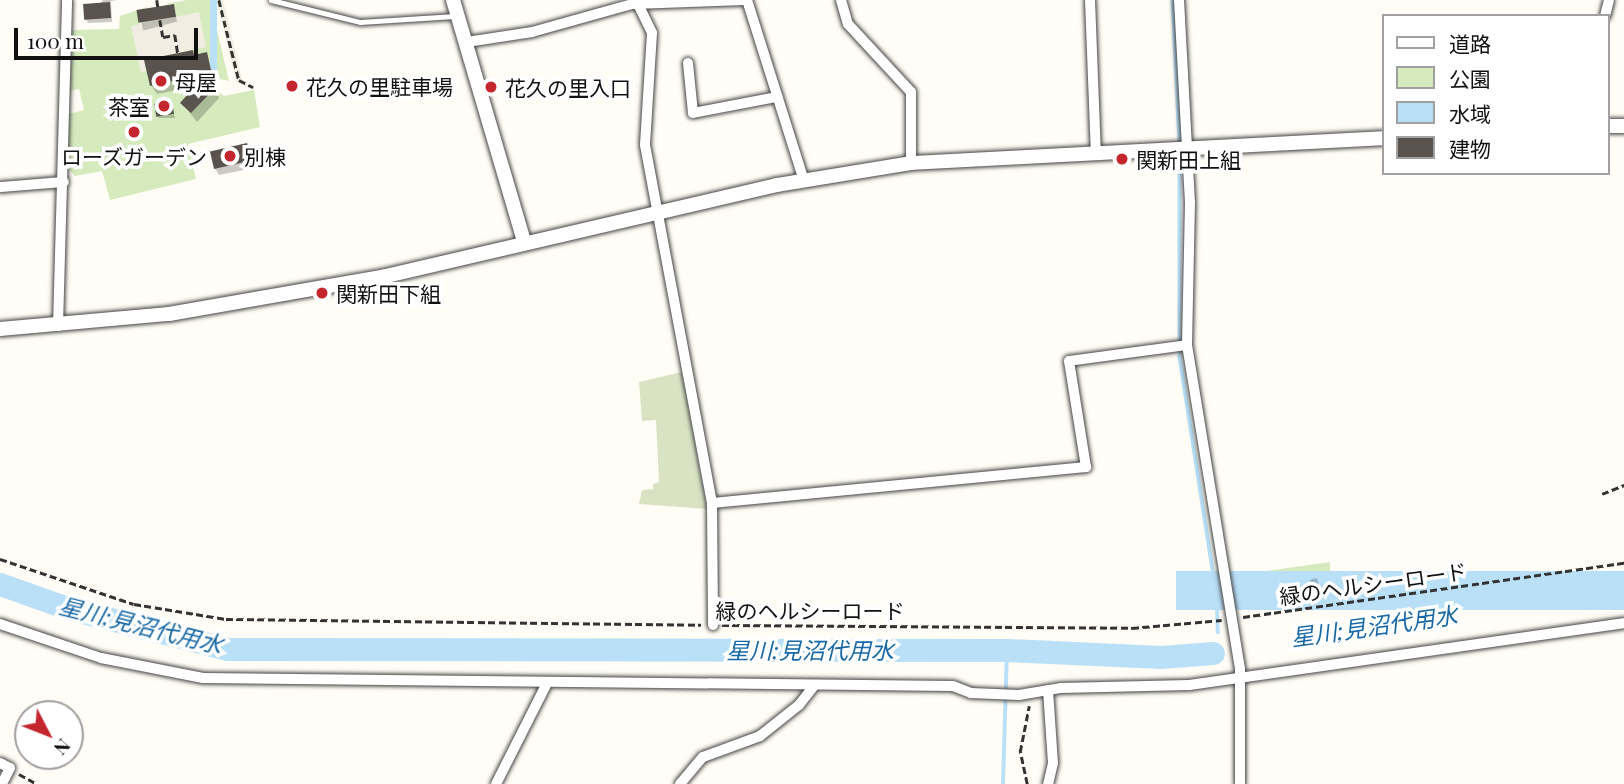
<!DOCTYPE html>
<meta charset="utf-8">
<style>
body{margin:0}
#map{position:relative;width:1624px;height:784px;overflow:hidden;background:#fffdf5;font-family:"Playfair Display","Noto Sans JP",serif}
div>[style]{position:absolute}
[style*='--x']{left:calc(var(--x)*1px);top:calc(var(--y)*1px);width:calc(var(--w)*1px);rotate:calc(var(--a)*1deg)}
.green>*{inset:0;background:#d5ebbd}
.cemetery>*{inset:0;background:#d9e3c4}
.plaza>*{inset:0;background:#f1ede2}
.water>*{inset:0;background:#b9e0f7;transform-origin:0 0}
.shadow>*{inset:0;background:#0003;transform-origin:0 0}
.stream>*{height:3.5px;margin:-1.75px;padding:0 1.75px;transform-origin:1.75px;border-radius:1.75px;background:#b9e0f7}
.river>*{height:23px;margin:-11.5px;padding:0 11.5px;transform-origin:11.5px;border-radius:11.5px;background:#b9e0f7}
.building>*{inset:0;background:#5a524d;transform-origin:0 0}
.path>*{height:2.5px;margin-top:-1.25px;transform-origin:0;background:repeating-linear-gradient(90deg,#333 0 7px,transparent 0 10.5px)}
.roads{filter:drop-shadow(0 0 2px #444) drop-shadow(0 0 2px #444)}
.service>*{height:5px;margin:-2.5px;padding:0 2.5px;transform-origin:2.5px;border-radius:2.5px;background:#fff}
.minor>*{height:10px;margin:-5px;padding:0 5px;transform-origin:5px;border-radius:5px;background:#fff}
.tertiary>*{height:14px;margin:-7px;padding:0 7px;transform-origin:7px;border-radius:7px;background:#fff}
.dots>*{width:19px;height:19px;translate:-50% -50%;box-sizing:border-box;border:4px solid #fff;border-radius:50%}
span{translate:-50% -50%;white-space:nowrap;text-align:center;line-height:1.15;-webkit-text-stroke:7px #fff;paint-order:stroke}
.poi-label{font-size:21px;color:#111}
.left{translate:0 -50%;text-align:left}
.right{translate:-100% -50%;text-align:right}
.street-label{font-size:21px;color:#111}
.water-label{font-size:23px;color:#1768a6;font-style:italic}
.legend{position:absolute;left:1382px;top:14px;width:228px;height:161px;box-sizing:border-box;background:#fff;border:2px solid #a0a0a0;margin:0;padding:9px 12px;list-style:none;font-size:21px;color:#111}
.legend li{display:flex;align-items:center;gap:14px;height:35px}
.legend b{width:35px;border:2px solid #a0a0a0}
.north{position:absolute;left:14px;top:700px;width:70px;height:70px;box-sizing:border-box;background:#fff;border:2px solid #a0a0a0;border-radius:50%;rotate:132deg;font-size:19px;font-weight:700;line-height:28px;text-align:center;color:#111}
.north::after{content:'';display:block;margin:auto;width:24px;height:32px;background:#c4262e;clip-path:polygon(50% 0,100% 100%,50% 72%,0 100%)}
.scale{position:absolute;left:14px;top:28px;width:184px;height:32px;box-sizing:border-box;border:4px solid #111;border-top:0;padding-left:9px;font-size:21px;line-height:24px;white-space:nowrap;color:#111;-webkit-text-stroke:5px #fff;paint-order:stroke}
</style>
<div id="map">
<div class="green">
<div style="clip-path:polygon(187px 0,210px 0,229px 81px,220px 79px,216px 66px,208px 69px,211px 85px,224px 96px,254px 90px,260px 127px,188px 144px,196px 179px,110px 200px,102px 171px,75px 176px,69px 170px,68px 114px,84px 110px,79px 89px,69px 91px,70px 30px,119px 29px,120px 16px,150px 6px,137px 12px,140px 24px,176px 17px,174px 5px,165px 4px)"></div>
<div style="clip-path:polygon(1330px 562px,1331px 594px,1300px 593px,1242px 607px,1235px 593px,1231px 576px)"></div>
</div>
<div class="cemetery">
<div style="clip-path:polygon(682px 372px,707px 509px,639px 504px,642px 490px,653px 489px,653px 484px,659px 482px,656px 420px,642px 421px,639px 382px)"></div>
</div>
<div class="plaza">
<div style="clip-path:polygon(217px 0,223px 0,242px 79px,254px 90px,236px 82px)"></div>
<div style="clip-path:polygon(199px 12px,206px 47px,145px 60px,146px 71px,141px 72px,131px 26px)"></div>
</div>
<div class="water">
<div style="left:210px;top:0;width:7px;height:83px"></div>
<div style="left:1624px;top:571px;width:39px;height:448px;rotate:90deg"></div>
</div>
<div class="shadow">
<div style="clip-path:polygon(103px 0,117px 0,111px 1px,112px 22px,88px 23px,86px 19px)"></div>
<div style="left:173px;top:6px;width:16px;height:35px;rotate:75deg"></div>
<div style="clip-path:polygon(206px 54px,219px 98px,197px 122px,182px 103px,198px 86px,157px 94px,151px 85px,195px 57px)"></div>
<div style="clip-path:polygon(171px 103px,175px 118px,159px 118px,156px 114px)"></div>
<div style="clip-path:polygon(246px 145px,254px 168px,219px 175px,215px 168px)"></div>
<div style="left:1317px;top:578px;width:9px;height:7px;rotate:77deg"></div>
</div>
<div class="stream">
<div style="--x:1173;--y:0;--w:145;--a:87.2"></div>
<div style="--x:1180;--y:153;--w:204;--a:90"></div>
<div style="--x:1180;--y:357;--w:241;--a:81.2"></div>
<div style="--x:1217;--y:595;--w:37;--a:88"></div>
<div style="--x:1003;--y:784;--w:134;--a:-88.3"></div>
</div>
<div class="river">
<div style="--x:0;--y:584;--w:71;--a:19.7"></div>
<div style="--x:67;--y:608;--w:166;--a:14.3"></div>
<div style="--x:228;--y:649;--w:779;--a:0.07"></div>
<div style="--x:1007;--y:650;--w:154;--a:2.6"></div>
<div style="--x:1161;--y:657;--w:52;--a:-4.4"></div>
</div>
<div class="building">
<div style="left:110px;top:2px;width:16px;height:27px;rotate:86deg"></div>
<div style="left:174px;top:4px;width:13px;height:38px;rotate:81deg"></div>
<div style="clip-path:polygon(193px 50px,194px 55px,207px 52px,215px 88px,191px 113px,180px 103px,206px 74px,150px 86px,144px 60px)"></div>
<div style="left:172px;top:101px;width:13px;height:18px;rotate:81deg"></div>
<div style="left:247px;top:143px;width:18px;height:38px;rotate:77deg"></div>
</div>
<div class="path">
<div style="--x:157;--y:0;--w:7;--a:82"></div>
<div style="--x:219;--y:0;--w:82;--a:76"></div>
<div style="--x:239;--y:80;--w:16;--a:27"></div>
<div style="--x:160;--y:20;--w:17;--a:80"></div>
<div style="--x:163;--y:37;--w:12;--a:-9"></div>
<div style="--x:175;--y:35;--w:18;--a:81"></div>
<div style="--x:1602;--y:494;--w:24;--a:-22"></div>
<div style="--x:0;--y:559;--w:141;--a:18.6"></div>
<div style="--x:134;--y:604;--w:93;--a:9.3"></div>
<div style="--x:226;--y:619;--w:475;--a:0.7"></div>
<div style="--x:1243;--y:617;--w:385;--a:-8.1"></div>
<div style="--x:722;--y:625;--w:410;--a:0.4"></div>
<div style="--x:1132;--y:628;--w:90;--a:-5.1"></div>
<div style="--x:19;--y:774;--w:21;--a:29"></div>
<div style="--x:1027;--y:784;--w:33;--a:-102"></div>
<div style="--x:1020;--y:752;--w:47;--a:-78.9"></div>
</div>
<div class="roads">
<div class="service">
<div style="--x:271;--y:0;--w:92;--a:13.9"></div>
<div style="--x:360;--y:22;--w:95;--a:-3.6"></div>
</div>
<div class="minor">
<div style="--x:747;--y:0;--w:190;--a:72.5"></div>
<div style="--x:841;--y:0;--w:25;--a:74"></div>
<div style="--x:848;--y:24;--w:93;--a:47.2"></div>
<div style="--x:911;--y:92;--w:71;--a:90"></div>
<div style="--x:1090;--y:0;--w:154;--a:87.8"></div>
<div style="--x:1179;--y:0;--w:202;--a:86.9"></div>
<div style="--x:1190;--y:202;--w:143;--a:91.2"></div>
<div style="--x:1187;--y:345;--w:328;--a:80.7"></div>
<div style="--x:1240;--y:669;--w:115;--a:90"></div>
<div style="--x:638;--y:4;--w:32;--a:64"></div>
<div style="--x:652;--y:33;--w:112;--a:93.6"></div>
<div style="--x:645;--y:145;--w:364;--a:79.4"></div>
<div style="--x:712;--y:503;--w:376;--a:-5.5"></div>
<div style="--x:1086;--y:467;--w:107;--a:-99.1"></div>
<div style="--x:1069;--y:361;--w:119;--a:-7.7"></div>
<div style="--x:1605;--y:16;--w:16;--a:-76"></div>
<div style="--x:467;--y:42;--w:66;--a:-8.7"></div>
<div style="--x:532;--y:32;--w:104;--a:-15.6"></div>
<div style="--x:632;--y:4;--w:114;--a:-2"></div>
<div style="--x:688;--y:63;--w:50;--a:84.3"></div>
<div style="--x:693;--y:113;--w:86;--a:-10.8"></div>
<div style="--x:0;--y:187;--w:64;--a:-4.5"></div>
<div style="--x:58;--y:326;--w:326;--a:-88.4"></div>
<div style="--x:712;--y:503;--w:122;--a:89.5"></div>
<div style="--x:0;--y:624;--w:107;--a:18.6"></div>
<div style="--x:101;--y:658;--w:104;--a:11.1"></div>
<div style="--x:203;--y:678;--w:750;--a:0.61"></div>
<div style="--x:953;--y:686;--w:19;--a:21"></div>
<div style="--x:971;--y:693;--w:48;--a:2.4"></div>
<div style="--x:1019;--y:695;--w:43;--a:-9.5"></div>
<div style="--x:1061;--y:688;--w:128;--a:-1.3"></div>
<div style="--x:1189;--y:685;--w:439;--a:-8.1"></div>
<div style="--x:1048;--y:690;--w:73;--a:86.1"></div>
<div style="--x:1053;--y:763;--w:22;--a:103"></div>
<div style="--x:0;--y:763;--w:11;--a:27"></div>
<div style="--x:10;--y:768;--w:18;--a:117"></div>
<div style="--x:496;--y:784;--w:111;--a:-63.2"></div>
<div style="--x:680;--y:784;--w:35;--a:-50"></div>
<div style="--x:703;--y:757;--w:61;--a:-20.2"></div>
<div style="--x:760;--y:736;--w:50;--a:-38.5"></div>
<div style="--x:799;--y:705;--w:23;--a:-52"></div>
</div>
<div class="tertiary">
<div style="--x:453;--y:0;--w:251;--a:73.6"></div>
<div style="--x:1608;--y:126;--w:16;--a:0"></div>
<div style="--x:0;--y:329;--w:170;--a:-5.1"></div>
<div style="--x:169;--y:314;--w:220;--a:-9.9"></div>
<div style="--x:386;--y:276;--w:401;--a:-13.1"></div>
<div style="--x:777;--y:185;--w:136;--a:-9.3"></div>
<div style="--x:911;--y:163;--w:474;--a:-3"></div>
</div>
</div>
<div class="dots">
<div style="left:161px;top:81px;background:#c4262e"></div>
<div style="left:292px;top:86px;background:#c4262e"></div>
<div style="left:491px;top:87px;background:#c4262e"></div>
<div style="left:164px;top:106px;background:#c4262e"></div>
<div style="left:134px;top:132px;background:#c4262e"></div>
<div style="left:230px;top:156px;background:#c4262e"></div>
<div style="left:1122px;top:159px;background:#c4262e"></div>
<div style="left:322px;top:293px;background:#c4262e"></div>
</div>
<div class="poi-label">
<span class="left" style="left:175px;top:81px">母屋</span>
<span class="left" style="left:306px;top:86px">花久の里駐車場</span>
<span class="left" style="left:505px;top:87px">花久の里入口</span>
<span class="right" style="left:150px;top:106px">茶室</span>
<span style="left:134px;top:156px">ローズガーデン</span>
<span class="left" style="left:244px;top:156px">別棟</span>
<span class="left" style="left:1136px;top:159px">関新田上組</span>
<span class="left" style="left:336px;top:293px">関新田下組</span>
</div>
<div class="street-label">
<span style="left:1373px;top:583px;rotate:-8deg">緑のヘルシーロード</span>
<span style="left:810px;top:610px">緑のヘルシーロード</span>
</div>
<div class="water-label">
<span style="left:141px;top:625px;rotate:14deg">星川;見沼代用水</span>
<span style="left:1374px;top:626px;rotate:-8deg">星川;見沼代用水</span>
<span style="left:810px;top:650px">星川;見沼代用水</span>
</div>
<ul class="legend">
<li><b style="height:9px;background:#fff"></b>道路</li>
<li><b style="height:19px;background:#d5ebbd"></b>公園</li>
<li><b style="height:19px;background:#b9e0f7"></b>水域</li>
<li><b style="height:19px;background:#5a524d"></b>建物</li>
</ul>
<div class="north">N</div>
<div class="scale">100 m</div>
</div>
